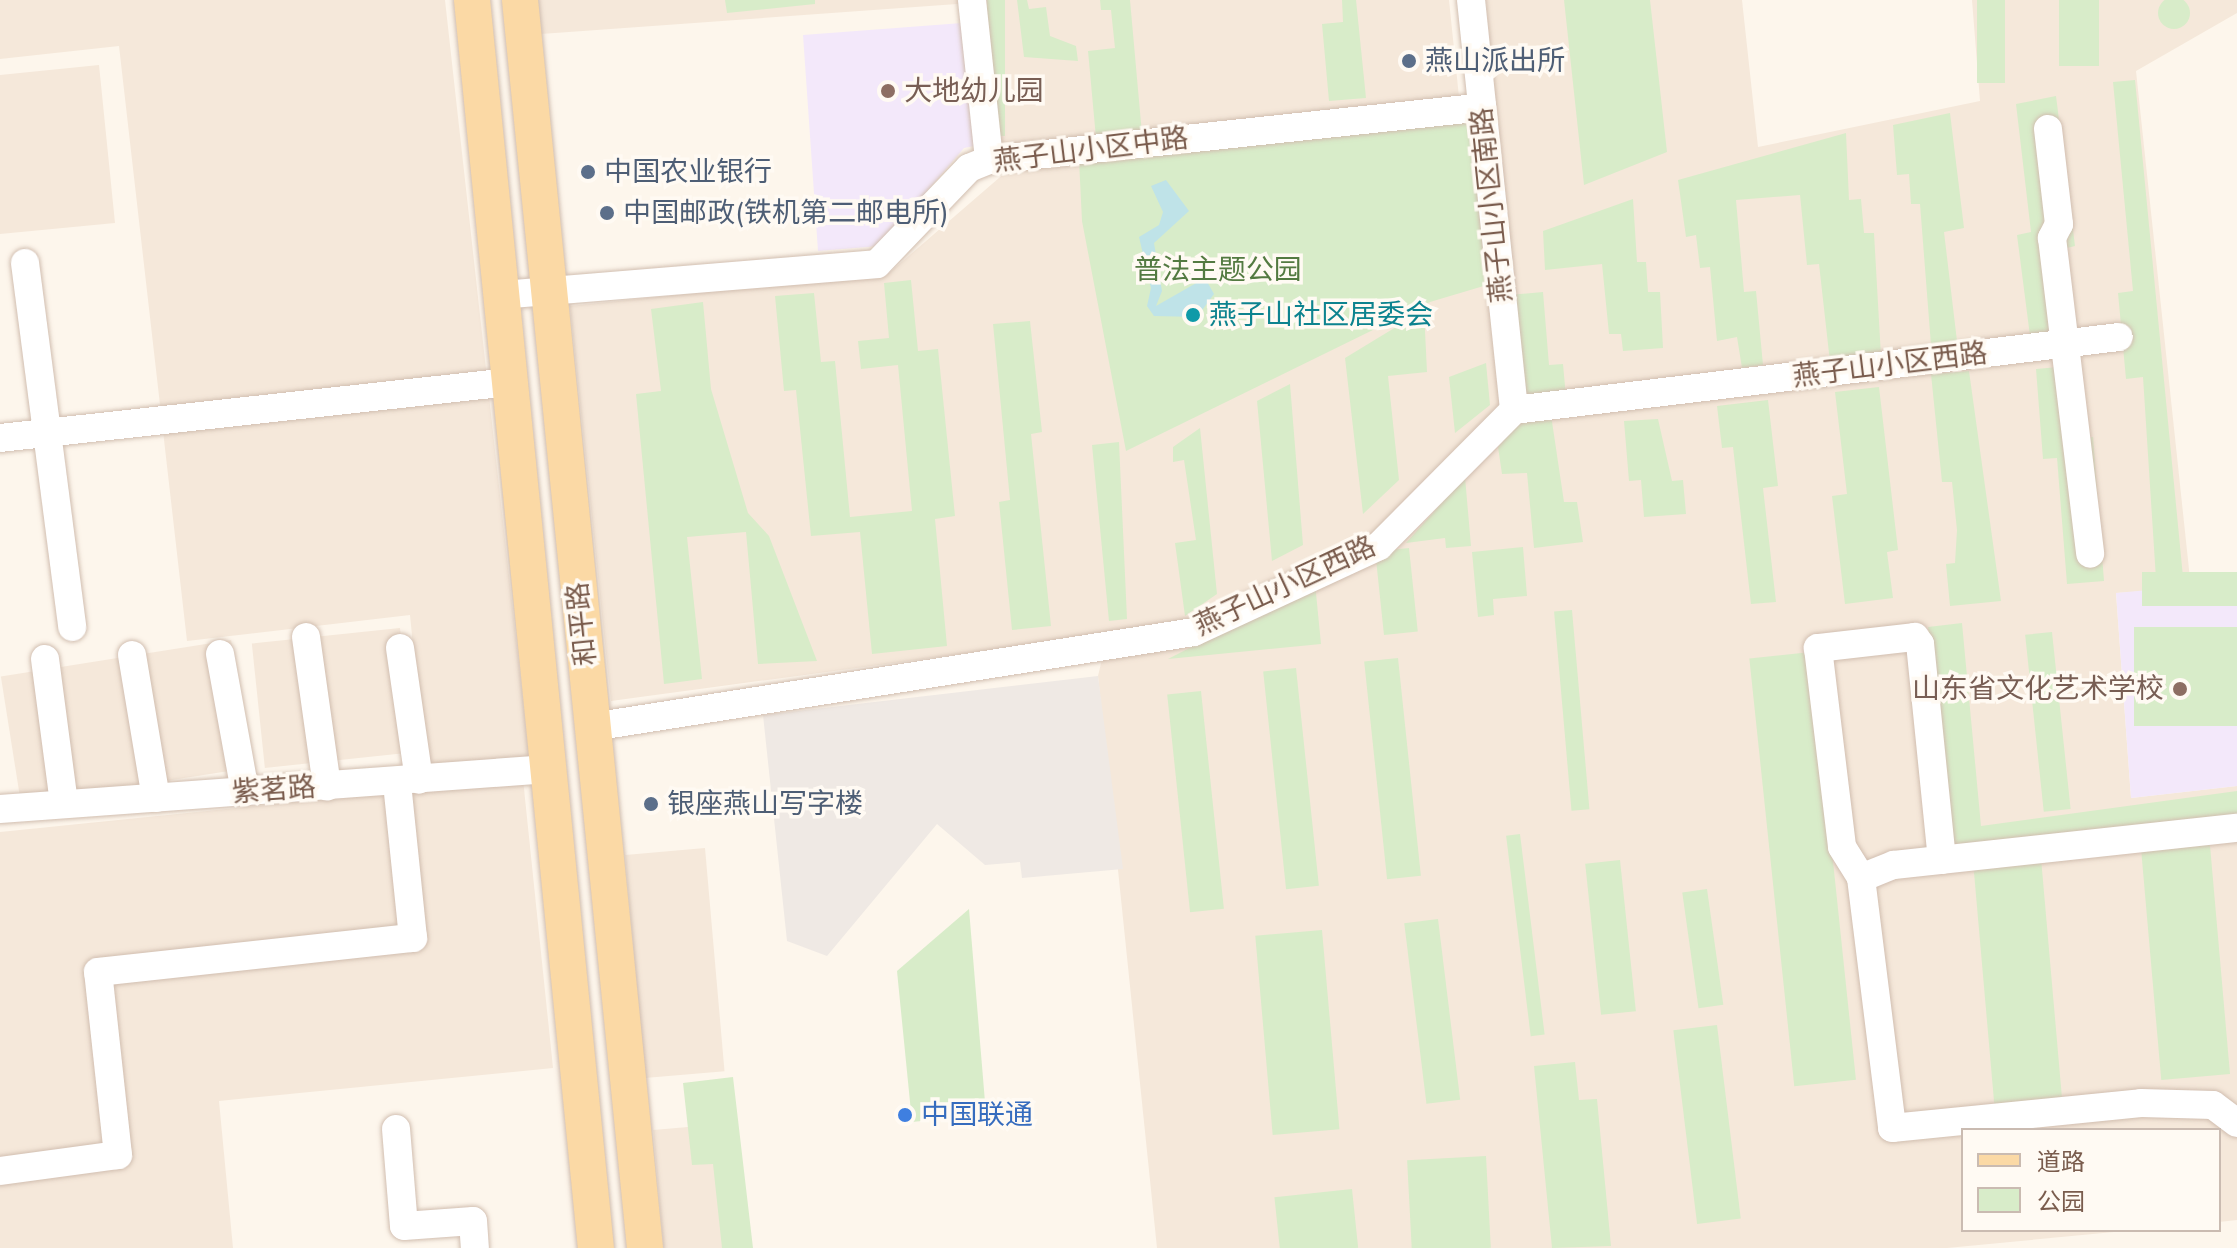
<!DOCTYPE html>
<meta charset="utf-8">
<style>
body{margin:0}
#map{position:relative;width:2237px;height:1248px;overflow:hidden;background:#fdf6ec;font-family:"Nunito Sans","Noto Sans SC",sans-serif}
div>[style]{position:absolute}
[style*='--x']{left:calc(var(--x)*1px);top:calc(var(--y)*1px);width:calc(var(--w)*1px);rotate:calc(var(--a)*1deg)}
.residential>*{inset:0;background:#f5e8da;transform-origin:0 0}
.industrial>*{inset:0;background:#efe9e4}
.education>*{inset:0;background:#f3e8fa}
.green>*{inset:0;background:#d8ecc9;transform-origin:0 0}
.round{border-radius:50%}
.water>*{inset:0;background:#bfe3e8}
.roads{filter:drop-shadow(0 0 2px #d1beb0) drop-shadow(0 0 2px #d1beb0)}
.minor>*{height:28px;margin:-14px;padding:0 14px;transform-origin:14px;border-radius:14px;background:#fff}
.major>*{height:36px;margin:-18px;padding:0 18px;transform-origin:18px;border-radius:18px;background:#fbd9a5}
.dots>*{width:22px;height:22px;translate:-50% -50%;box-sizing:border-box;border:4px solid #fffaf3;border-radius:50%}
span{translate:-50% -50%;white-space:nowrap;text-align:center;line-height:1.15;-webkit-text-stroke:7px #fffaf3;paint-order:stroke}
.service-label{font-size:28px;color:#4e5e75}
.left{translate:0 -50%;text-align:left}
.education-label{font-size:28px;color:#785e54}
.right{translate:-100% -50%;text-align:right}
.street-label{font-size:28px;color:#7a5c4d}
.park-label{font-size:28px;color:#537a41}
.culture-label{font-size:28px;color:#0d838f}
.shop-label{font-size:28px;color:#366cbe}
.legend{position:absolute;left:1961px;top:1128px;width:260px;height:104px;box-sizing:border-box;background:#fffaf3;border:2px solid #cabbb1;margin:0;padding:10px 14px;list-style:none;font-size:24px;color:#7a5c4d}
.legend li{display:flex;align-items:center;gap:16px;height:40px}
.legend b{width:40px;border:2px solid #cabbb1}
</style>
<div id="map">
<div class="residential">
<div style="clip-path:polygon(0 0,445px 0,529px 756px,425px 765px,410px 615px,187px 641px,119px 46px,0 59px)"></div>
<div style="clip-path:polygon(538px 0,1449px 0,1459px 97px,999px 146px,985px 2px,541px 34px)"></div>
<div style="clip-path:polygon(1486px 0,1742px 0,1758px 147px,1980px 101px,1972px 0,2237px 0,2237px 13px,2136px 71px,2191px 588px,2116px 593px,2131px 798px,2237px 786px,2237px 1220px,2219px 1222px,2219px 1130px,1963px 1130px,1963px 1230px,2135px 1230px,1947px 1248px,1157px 1248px,1098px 676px,1108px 634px,611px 701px,570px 306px,889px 273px,1014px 165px,1474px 112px,1506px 233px)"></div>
<div style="clip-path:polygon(99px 65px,115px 223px,0 234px,0 75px)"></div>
<div style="left:400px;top:628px;width:125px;height:149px;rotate:84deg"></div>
<div style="left:231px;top:640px;width:129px;height:233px;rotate:81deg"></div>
<div style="clip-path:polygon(523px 779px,553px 1068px,219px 1101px,233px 1248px,0 1248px,0 832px)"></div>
<div style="left:705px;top:848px;width:224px;height:80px;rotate:85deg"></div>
<div style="left:734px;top:1123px;width:126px;height:81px;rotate:85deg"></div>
</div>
<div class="industrial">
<div style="clip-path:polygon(1098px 676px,1123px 869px,1022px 878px,1020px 862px,985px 865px,937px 824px,827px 956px,787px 941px,763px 715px)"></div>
</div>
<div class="education">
<div style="clip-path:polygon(962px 23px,974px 146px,964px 148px,880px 246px,818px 251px,803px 35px)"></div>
<div style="clip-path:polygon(2237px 582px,2237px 786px,2131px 798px,2116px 593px)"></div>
</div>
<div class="green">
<div class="round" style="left:2158px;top:-3px;width:32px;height:32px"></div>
<div style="clip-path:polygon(725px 0,815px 0,815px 4px,727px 13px)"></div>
<div style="left:987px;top:0;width:18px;height:136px"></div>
<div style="clip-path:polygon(1017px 0,1027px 0,1029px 9px,1046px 7px,1050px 36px,1076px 46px,1078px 61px,1024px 57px)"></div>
<div style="clip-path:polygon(1100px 0,1130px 0,1142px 134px,1096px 138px,1088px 51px,1115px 48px,1111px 10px,1101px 10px)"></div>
<div style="clip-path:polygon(1342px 0,1356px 0,1366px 98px,1329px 101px,1322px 24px,1343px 22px)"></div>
<div style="clip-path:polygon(1564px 0,1650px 0,1667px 152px,1584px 185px)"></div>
<div style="left:1977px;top:0;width:28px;height:83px"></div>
<div style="left:2059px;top:0;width:40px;height:66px"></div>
<div style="clip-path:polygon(2135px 80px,2183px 577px,2156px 579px,2143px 377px,2126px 379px,2118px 293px,2133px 291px,2113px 82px)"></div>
<div style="clip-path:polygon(2056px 96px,2075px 246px,2067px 248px,2065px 333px,2030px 336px,2017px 235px,2031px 232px,2016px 104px)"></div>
<div style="clip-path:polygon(1950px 113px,1964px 228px,1944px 232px,1957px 341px,1931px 345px,1920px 204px,1911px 204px,1909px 174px,1897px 175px,1893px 125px)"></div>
<div style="clip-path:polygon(1469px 118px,1487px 285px,1430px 302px,1126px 451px,1082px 221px,1079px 160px)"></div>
<div style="clip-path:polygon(1846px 133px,1849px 200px,1861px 199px,1864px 233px,1874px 233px,1881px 356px,1830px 362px,1819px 264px,1807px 265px,1800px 195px,1736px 200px,1744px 292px,1756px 291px,1763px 365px,1742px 368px,1737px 337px,1717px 341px,1710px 267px,1700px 268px,1696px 235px,1686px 237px,1678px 180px)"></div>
<div style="clip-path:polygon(1633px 199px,1637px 262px,1646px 262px,1648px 292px,1660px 292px,1663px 348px,1623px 351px,1621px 334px,1609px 334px,1602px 264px,1545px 270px,1543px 231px)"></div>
<div style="clip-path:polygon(911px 280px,918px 351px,938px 349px,955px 516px,935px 519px,947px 646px,872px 654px,860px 532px,811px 536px,796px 390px,784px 391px,775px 296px,814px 293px,821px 362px,835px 361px,850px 517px,912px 511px,898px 365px,861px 369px,858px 341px,889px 338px,884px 283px)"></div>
<div style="clip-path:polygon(1543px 292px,1549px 365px,1563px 364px,1566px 397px,1517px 401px,1508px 295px)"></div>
<div style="clip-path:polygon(703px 302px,711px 389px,748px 513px,769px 536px,817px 661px,758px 664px,746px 532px,687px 537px,702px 679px,664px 684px,636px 394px,661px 391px,651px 309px)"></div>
<div style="clip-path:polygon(1424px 310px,1427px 372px,1388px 376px,1399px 480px,1363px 514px,1345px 358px)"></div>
<div style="clip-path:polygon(1030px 321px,1042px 432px,1031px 434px,1051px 626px,1012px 630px,999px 502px,1010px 500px,993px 324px)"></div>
<div style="clip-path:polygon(1486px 363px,1490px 405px,1455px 433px,1449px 377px)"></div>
<div style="clip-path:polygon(2069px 366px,2083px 438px,2093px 437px,2104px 581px,2067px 584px,2057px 458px,2043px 459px,2036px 369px)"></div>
<div style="clip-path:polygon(1969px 371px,2001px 601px,1950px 606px,1946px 564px,1955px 563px,1957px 530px,1952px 482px,1942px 482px,1931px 374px)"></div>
<div style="clip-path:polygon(1290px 384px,1303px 545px,1272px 561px,1257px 401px)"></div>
<div style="clip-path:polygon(1879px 387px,1898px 550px,1887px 552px,1893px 598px,1845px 604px,1832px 496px,1847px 494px,1835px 392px)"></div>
<div style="clip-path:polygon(1768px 400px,1778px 486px,1763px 488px,1776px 602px,1751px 604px,1733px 447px,1722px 448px,1717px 406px)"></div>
<div style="clip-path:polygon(1551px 415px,1564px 502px,1577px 502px,1583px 542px,1534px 548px,1527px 473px,1502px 474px,1498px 447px,1522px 418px)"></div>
<div style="clip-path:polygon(1658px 419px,1672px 481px,1683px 480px,1686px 514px,1644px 517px,1641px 480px,1629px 481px,1624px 421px)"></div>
<div style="clip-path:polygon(1200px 428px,1217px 594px,1185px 616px,1175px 543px,1196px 540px,1184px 460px,1173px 462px,1173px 447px)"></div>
<div style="clip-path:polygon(1119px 442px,1127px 619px,1109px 621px,1092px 445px)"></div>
<div style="clip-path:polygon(1465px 477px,1471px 546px,1446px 548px,1445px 538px,1406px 543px)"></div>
<div style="clip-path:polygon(1523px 547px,1527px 596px,1493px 599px,1494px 615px,1478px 617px,1472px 552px)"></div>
<div style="left:1409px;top:548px;width:84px;height:34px;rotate:84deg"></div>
<div style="left:2237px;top:572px;width:34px;height:95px;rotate:90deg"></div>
<div style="clip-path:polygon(1315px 583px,1321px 644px,1168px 659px)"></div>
<div style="left:1572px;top:610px;width:200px;height:18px;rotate:85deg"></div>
<div style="clip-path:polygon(1962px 623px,1981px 826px,2237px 791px,2237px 820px,1951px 854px,1928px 627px)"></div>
<div style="left:2237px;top:627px;width:99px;height:103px;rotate:90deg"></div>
<div style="left:2052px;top:632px;width:178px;height:27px;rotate:84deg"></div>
<div style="left:1811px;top:652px;width:430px;height:62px;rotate:84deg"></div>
<div style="left:1398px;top:658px;width:219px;height:34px;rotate:84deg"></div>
<div style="left:1296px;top:668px;width:219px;height:33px;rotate:84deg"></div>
<div style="left:1201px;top:691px;width:219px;height:34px;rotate:84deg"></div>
<div style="left:1520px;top:834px;width:202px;height:14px;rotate:83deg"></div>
<div style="left:2209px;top:834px;width:241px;height:69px;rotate:85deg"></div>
<div style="left:2041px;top:858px;width:241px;height:68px;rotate:85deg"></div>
<div style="left:1620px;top:860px;width:152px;height:35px;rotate:84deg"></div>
<div style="left:1707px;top:889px;width:117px;height:25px;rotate:82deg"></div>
<div style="clip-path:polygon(969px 909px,986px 1114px,912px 1122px,897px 971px)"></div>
<div style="left:1438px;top:919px;width:182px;height:34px;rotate:83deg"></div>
<div style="left:1322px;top:930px;width:200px;height:67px;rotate:85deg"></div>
<div style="left:1717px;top:1025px;width:195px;height:44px;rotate:83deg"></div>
<div style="clip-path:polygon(1575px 1062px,1579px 1100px,1597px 1099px,1611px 1246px,1552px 1248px,1534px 1066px)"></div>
<div style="clip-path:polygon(733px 1077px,753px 1248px,722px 1248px,713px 1164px,692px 1165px,683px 1083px)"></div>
<div style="left:1486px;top:1156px;width:92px;height:79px;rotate:87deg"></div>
<div style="left:1352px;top:1189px;width:59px;height:78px;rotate:84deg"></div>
</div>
<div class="water">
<div style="clip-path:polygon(1166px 180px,1189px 211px,1154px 243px,1162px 291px,1156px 306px,1205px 278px,1214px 294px,1197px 317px,1154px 316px,1147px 306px,1151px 288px,1139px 237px,1159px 225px,1163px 212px,1151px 186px)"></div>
</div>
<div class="roads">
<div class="minor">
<div style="--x:972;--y:0;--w:161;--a:83.9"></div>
<div style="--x:1471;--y:0;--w:412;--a:84"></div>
<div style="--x:2048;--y:129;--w:96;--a:83.4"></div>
<div style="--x:2059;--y:224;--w:16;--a:117"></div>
<div style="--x:2052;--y:238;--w:318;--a:83.1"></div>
<div style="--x:25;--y:263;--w:367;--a:82.6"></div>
<div style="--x:501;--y:295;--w:377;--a:-4.7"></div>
<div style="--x:877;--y:264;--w:133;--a:-46.2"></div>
<div style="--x:969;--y:168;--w:22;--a:-22"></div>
<div style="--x:989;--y:160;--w:496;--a:-6.1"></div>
<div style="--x:0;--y:438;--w:513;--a:-6.27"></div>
<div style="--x:306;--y:637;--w:151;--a:82"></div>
<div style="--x:400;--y:648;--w:133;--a:81.8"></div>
<div style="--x:220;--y:654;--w:140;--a:79.7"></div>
<div style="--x:132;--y:655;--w:145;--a:80.5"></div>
<div style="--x:45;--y:659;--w:146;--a:82.5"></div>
<div style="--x:592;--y:727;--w:609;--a:-8.97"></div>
<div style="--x:1194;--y:632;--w:204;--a:-24.9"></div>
<div style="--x:1379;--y:546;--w:192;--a:-45.2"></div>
<div style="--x:1514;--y:410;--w:609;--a:-6.88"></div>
<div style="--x:0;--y:809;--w:550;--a:-4.17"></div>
<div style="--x:1942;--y:860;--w:217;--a:-95.8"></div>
<div style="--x:1920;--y:644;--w:9;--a:-126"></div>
<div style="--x:1915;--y:637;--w:98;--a:173.5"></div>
<div style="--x:1818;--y:648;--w:200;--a:83.1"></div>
<div style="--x:1842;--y:847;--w:36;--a:58"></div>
<div style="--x:1861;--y:878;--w:252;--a:82.9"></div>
<div style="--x:1892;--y:1128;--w:250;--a:-5.7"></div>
<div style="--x:2141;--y:1103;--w:72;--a:1.6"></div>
<div style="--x:2213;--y:1105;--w:30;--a:37"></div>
<div style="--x:1861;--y:878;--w:35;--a:-22"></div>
<div style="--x:1894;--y:865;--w:345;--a:-6.2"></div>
<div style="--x:396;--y:1129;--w:97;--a:85.3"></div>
<div style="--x:404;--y:1226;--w:69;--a:-4.1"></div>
<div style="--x:473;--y:1221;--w:27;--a:86"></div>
<div style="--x:0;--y:1171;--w:119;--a:-7.7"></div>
<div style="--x:118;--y:1155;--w:184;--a:-96.2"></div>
<div style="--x:98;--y:972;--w:317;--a:-6.2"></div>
<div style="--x:413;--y:938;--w:157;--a:-95.9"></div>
</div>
<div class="major">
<div style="--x:472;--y:0;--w:1254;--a:84.33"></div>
<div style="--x:520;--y:0;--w:1254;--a:84.28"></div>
</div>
</div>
<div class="dots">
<div style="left:1409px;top:61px;background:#5c6f8a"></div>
<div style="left:888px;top:91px;background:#8d6e63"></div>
<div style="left:588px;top:172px;background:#5c6f8a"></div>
<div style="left:607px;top:213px;background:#5c6f8a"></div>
<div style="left:1193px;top:315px;background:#0f9aa8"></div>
<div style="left:2180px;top:689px;background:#8d6e63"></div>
<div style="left:651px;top:804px;background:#5c6f8a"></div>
<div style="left:905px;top:1115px;background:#3f7fe0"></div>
</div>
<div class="service-label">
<span class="left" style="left:1425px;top:61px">燕山派出所</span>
<span class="left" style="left:604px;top:172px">中国农业银行</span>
<span class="left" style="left:623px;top:213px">中国邮政(铁机第二邮电所)</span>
<span class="left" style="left:667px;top:804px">银座燕山写字楼</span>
</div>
<div class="education-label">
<span class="left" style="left:904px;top:91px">大地幼儿园</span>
<span class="right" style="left:2164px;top:689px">山东省文化艺术学校</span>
</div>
<div class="street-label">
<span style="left:1091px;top:150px;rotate:-7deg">燕子山小区中路</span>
<span style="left:1492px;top:205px;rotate:-96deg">燕子山小区南路</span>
<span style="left:1890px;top:365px;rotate:-7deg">燕子山小区西路</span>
<span style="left:1285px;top:586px;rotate:-25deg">燕子山小区西路</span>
<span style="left:582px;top:624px;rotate:-96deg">和平路</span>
<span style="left:274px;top:790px;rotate:-4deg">紫茗路</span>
</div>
<div class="park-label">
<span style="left:1218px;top:270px">普法主题公园</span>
</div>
<div class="culture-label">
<span class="left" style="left:1209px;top:315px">燕子山社区居委会</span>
</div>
<div class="shop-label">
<span class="left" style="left:921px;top:1115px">中国联通</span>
</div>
<ul class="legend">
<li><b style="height:10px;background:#fbd9a5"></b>道路</li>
<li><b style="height:22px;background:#d8ecc9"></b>公园</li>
</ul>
</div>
